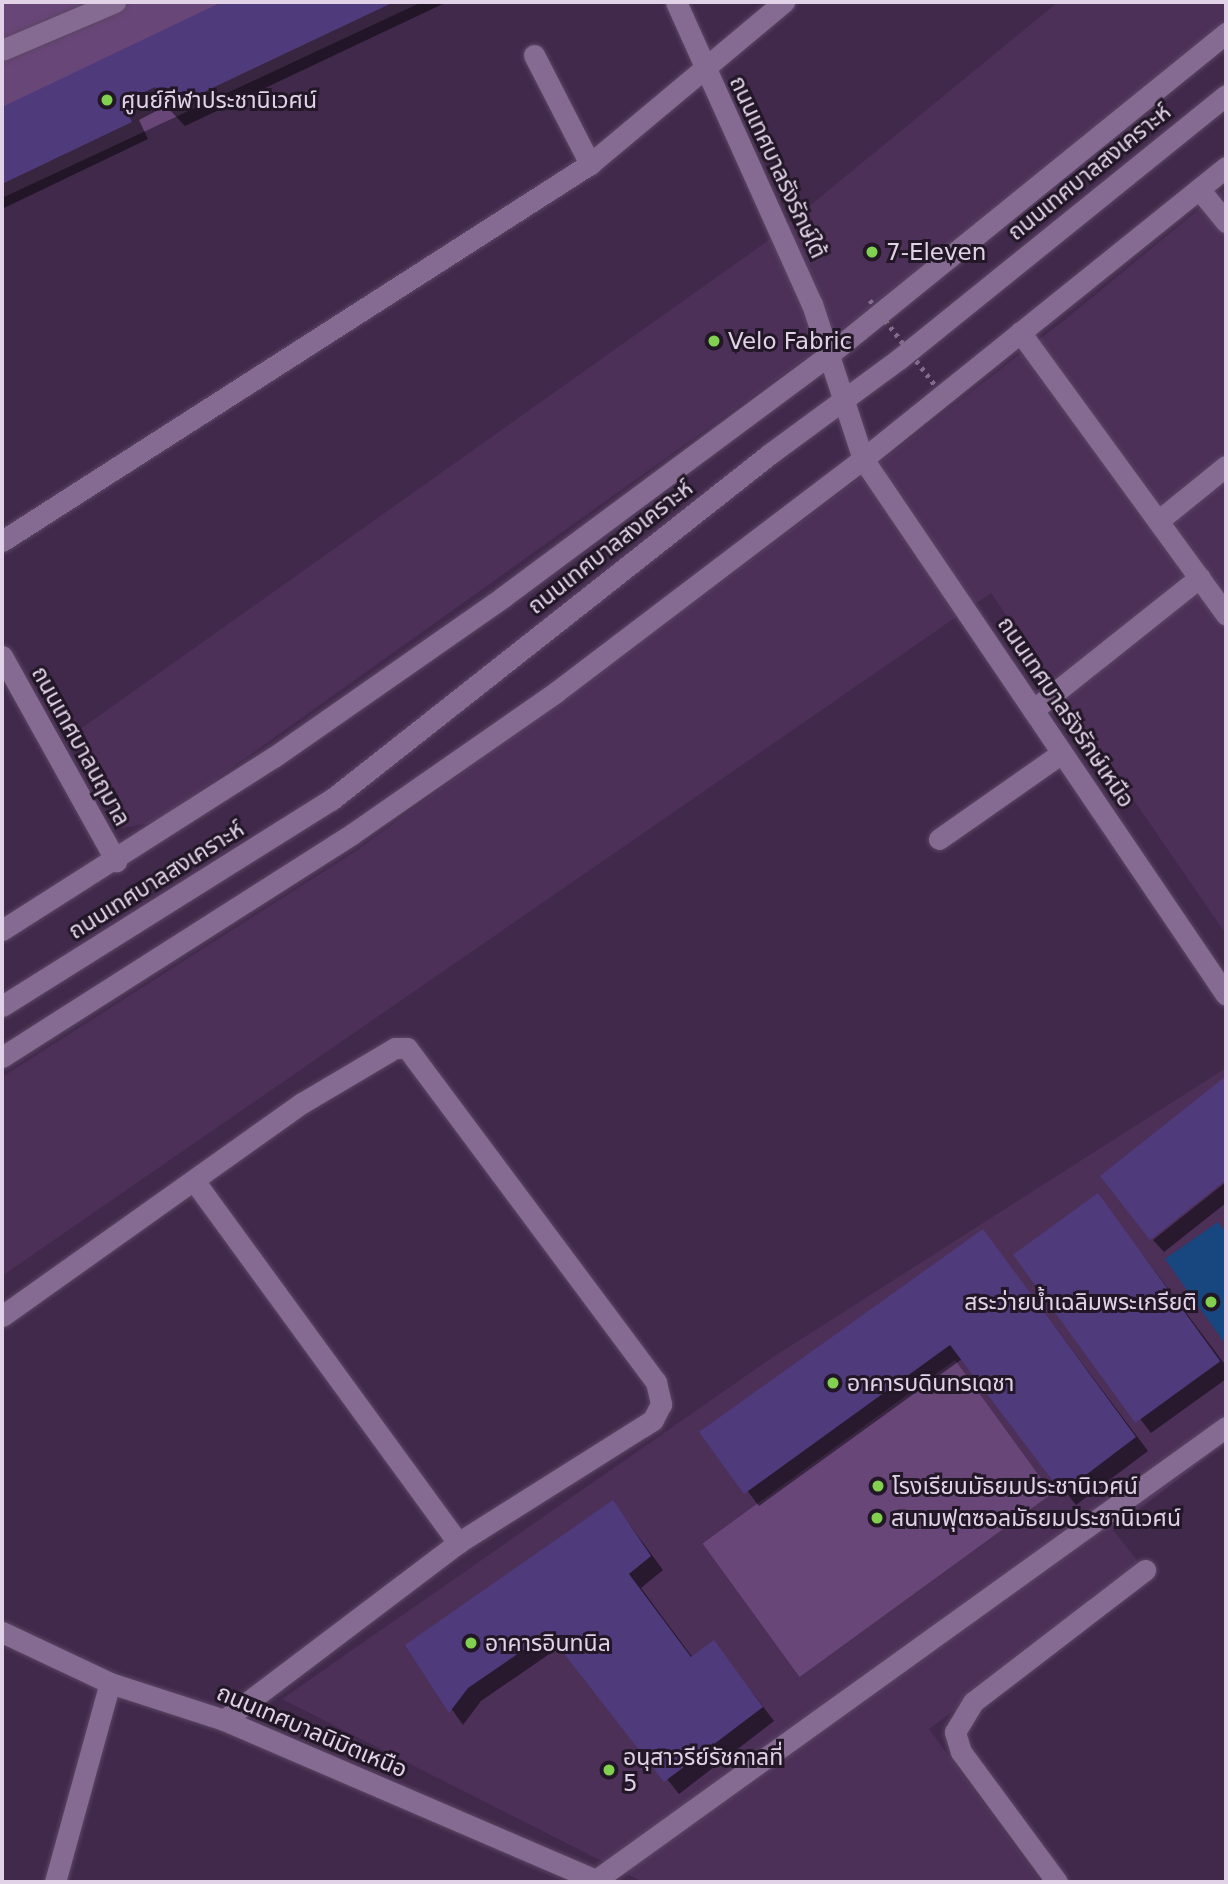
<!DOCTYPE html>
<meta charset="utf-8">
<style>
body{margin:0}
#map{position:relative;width:1228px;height:1884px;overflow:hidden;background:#41294b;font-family:"DejaVu Sans","Noto Sans Thai",sans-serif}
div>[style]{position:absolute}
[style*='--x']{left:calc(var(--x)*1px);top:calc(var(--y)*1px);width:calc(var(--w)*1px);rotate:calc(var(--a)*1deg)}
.built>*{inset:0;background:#4c3058}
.green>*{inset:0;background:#694678;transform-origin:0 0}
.water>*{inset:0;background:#184780}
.shadow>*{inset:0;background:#0007}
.building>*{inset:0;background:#4f3a7c;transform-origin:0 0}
.roads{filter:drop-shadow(0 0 2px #5b4664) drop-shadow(0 0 2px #5b4664)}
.lane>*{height:21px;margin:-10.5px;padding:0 10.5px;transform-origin:10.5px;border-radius:10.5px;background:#856b91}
.street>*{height:21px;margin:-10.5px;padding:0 10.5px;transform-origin:10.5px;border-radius:10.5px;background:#856b91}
.secondary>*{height:21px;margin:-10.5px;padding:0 10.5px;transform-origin:10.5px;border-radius:10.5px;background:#856b91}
.path-bridge>*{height:4.5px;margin-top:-2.25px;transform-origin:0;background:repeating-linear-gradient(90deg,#816d8a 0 3.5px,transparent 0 8.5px)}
.dots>*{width:19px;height:19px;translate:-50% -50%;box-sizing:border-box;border:4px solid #221726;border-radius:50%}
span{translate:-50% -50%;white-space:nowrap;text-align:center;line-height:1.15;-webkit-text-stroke:6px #221726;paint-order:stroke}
.poi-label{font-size:23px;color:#e1d2e8}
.left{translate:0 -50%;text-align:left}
.right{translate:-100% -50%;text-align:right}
.street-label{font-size:23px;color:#e1d2e8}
.frame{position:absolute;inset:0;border:4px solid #e1d2e8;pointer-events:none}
</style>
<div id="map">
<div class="built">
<div style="clip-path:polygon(1058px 2px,1226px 2px,1226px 23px,1106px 123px,795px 366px,156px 822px,122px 828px,79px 730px,762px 245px)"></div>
<div style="clip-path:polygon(1226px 187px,1226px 934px,991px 593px,2px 1276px,2px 1077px,356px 851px,820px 508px,1067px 318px)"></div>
<div style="clip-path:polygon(1226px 1068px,1226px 1442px,1113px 1530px,1145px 1570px,929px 1729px,1041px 1882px,643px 1882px,282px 1699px,770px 1359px)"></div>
</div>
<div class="green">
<div style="clip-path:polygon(2px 2px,422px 2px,2px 198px)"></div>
<div style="left:955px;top:1360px;width:165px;height:312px;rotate:54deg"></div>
</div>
<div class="water">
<div style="clip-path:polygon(1218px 1222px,1226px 1233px,1226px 1345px,1165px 1259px)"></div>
</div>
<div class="shadow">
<div style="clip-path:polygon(226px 2px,447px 2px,185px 126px,166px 106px,139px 120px,148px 139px,2px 209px,2px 109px)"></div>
<div style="clip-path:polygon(1226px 1078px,1226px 1178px,1150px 1238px,1102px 1177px)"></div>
<div style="clip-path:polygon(1226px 1182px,1226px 1203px,1164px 1252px,1153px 1240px)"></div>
<div style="clip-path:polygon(1098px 1195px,1226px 1366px,1226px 1379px,1151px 1433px,1015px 1256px)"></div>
<div style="clip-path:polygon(983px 1231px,1148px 1451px,1076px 1505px,962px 1359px,759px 1506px,702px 1432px)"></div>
<div style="clip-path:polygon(613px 1502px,663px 1570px,641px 1588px,693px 1658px,714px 1642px,774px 1721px,679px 1794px,561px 1646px,481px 1701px,463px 1725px,407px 1646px)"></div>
</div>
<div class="building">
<div style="clip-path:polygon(222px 2px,394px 2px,166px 110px,155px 87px,123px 102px,132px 122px,2px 184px,2px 107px)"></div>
<div style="clip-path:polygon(1226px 1076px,1226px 1180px,1150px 1240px,1100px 1176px)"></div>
<div style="left:1098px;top:1193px;width:208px;height:105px;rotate:54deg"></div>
<div style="clip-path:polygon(983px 1229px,1136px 1437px,1062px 1493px,950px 1345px,744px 1494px,699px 1432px)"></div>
<div style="clip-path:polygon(613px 1500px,651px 1556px,629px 1574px,691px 1657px,714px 1640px,763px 1707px,664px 1782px,548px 1633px,468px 1688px,449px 1713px,405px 1645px)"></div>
</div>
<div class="roads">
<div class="lane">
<div style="--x:2;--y:50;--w:123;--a:-23"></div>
<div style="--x:596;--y:1880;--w:776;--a:-35.72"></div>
<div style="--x:1057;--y:1882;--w:162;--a:-126.4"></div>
<div style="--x:961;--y:1752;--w:21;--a:-107"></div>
<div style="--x:955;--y:1732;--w:35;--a:-59"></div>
<div style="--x:973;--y:1702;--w:217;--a:-37.5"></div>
</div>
<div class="street">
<div style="--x:676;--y:2;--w:331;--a:65.8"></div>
<div style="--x:812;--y:304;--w:163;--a:71.8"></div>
<div style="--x:863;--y:459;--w:647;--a:55.89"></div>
<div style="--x:534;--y:55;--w:123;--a:62.8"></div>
<div style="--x:1199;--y:189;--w:43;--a:50.7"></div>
<div style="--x:1020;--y:332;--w:350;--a:53.9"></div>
<div style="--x:1158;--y:521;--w:87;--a:-39"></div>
<div style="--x:2;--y:541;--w:698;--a:-32.67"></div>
<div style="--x:590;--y:164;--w:253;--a:-39.9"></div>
<div style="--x:2;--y:656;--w:235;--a:60.9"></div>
<div style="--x:1033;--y:710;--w:213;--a:-38.5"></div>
<div style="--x:939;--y:839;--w:150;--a:-35"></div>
<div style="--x:2;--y:930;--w:322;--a:-32.5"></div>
<div style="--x:274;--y:757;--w:279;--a:-34.9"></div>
<div style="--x:503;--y:597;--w:402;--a:-36.6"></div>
<div style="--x:826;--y:357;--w:515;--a:-39.01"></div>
<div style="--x:2;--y:1057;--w:415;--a:-32.5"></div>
<div style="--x:352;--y:834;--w:249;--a:-34.8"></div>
<div style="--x:556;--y:692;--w:385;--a:-37.2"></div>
<div style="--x:863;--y:459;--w:466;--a:-38.8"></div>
<div style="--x:195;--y:1182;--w:447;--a:53.9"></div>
<div style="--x:2;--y:1316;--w:368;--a:-35.4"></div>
<div style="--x:302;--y:1103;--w:108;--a:-30.6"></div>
<div style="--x:395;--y:1048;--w:12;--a:0"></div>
<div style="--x:407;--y:1048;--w:417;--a:53.3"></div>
<div style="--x:656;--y:1382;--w:23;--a:77"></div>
<div style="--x:661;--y:1404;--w:18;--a:117"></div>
<div style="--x:653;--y:1420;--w:231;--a:147.8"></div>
<div style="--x:458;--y:1543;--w:293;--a:142.9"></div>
<div style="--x:2;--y:1632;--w:119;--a:25.3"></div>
<div style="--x:110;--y:1683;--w:120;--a:18"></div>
<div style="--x:224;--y:1720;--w:409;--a:23.3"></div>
<div style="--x:55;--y:1882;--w:206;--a:-74.6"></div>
</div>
<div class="secondary">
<div style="--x:2;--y:1006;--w:388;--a:-32.1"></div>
<div style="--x:331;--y:800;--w:560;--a:-38.26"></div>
<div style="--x:771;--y:453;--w:159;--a:-36.3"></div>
<div style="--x:899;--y:359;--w:420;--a:-38.9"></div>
</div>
</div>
<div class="path-bridge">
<div style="--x:870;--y:300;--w:128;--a:52.6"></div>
</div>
<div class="dots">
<div style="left:107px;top:100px;background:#81d050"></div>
<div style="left:872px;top:252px;background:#81d050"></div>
<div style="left:714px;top:341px;background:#81d050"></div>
<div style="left:1211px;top:1302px;background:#81d050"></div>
<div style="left:833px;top:1383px;background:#81d050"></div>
<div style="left:878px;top:1486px;background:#81d050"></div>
<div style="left:877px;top:1518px;background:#81d050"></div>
<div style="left:471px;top:1643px;background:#81d050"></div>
<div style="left:609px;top:1770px;background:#81d050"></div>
</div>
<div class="poi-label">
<span class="left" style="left:121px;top:100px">ศูนย์กีฬาประชานิเวศน์</span>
<span class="left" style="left:886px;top:252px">7-Eleven</span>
<span class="left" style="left:728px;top:341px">Velo Fabric</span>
<span class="right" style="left:1197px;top:1302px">สระว่ายนํ้าเฉลิมพระเกรียติ</span>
<span class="left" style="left:847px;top:1383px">อาคารบดินทรเดชา</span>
<span class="left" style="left:892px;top:1486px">โรงเรียนมัธยมประชานิเวศน์</span>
<span class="left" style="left:891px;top:1518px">สนามฟุตซอลมัธยมประชานิเวศน์</span>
<span class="left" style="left:485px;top:1643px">อาคารอินทนิล</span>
<span class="left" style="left:623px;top:1770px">อนุสาวรีย์รัชกาลที่<br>5</span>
</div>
<div class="street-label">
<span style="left:778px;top:167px;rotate:65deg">ถนนเทศบาลรังรักษ์ใต้</span>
<span style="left:1089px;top:172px;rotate:-39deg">ถนนเทศบาลสงเคราะห์</span>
<span style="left:610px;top:547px;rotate:-38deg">ถนนเทศบาลสงเคราะห์</span>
<span style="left:1066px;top:712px;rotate:56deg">ถนนเทศบาลรังรักษ์เหนือ</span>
<span style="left:81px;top:746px;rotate:61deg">ถนนเทศบาลนฤมาล</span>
<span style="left:156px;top:880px;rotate:-32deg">ถนนเทศบาลสงเคราะห์</span>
<span style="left:312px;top:1731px;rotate:23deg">ถนนเทศบาลนิมิตเหนือ</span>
</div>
<div class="frame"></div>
</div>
